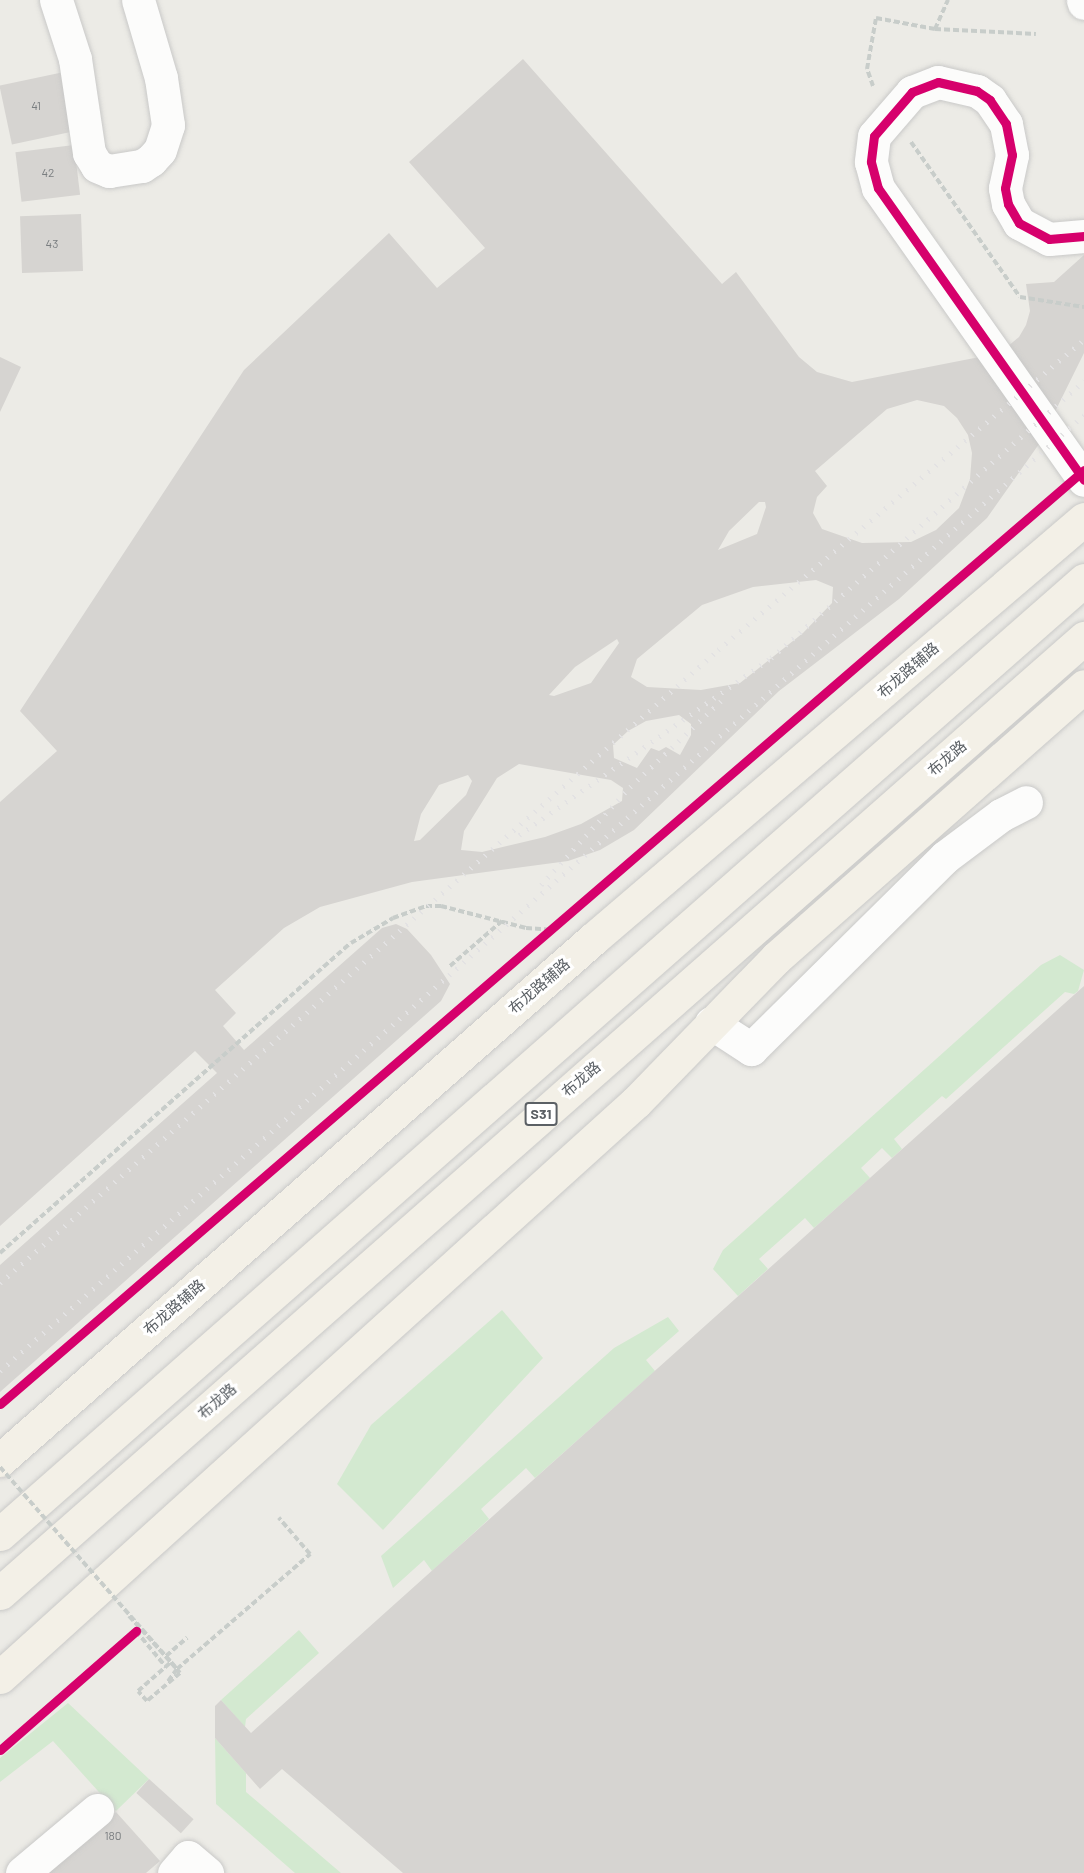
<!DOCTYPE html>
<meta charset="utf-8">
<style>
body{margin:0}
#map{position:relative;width:1084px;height:1873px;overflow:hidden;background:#ecebe6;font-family:Barlow,"Noto Sans SC",sans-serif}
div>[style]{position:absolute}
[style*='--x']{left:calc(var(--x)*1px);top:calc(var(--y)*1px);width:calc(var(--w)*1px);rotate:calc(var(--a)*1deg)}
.green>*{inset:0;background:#d3e9d0}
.building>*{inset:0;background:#d6d4d1;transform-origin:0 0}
.path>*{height:4px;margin-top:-2px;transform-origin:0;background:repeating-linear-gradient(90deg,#c8cdca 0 6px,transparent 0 9px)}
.roads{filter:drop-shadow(0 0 2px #c9c9c8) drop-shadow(0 0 2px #c9c9c8)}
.minor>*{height:33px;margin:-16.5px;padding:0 16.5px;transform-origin:16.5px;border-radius:16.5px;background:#fcfcfb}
.major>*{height:33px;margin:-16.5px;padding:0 16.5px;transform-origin:16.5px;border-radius:16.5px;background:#f3f0e7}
.rail>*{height:4.5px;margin-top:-2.25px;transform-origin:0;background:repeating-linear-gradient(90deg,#e3e2e3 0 1.5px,transparent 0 9.5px)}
.path-bridge>*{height:4px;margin-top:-2px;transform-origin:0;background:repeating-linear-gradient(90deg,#c8cdca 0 6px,transparent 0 9px)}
.cycleway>*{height:9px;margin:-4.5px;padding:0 4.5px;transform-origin:4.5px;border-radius:4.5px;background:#d6006c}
span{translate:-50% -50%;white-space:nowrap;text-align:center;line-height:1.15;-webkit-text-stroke:6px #fff;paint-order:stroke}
.number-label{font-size:12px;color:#7a7e80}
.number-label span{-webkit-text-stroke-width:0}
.shield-label span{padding:2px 4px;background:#fff;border:2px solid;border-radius:4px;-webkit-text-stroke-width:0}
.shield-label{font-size:14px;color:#5b6065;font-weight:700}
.street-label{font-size:15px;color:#5b6065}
</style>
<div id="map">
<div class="green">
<div style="clip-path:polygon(1060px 955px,1084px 970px,1078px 991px,1074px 994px,1065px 992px,946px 1099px,942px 1096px,894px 1139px,902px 1149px,892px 1158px,882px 1148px,861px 1168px,870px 1178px,814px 1228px,805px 1218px,759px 1259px,768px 1269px,738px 1296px,713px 1269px,723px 1250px,1041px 965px)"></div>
<div style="clip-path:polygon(502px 1310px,543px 1358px,383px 1530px,337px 1484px,371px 1425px)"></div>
<div style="clip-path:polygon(668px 1317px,679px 1331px,646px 1360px,655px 1371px,535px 1478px,526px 1468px,481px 1509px,489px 1519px,432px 1571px,424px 1560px,393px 1588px,381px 1556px,614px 1348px)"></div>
<div style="clip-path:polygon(299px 1630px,319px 1653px,246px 1719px,245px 1727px,221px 1700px)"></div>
<div style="clip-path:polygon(68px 1703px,149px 1779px,116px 1811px,53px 1741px,0 1782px,0 1758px)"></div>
<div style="clip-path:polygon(215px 1738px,246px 1773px,246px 1792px,341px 1873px,295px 1873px,216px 1804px)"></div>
</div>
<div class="building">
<div style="clip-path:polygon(evenodd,523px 59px,722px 284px,736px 272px,799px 357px,817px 372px,852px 382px,1000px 353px,1019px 337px,1026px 325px,1030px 311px,1026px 284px,1054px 282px,1084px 255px,1084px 353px,1039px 444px,987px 518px,899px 599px,779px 691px,634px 830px,600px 850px,568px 861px,412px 882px,320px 907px,284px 928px,215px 990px,236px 1013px,223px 1026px,244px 1050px,382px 928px,396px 924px,407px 929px,431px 955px,450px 984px,441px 1001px,0 1392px,0 1265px,217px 1073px,195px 1051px,0 1226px,0 802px,57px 751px,20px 711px,244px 370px,389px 233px,437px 288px,485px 248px,409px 162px,523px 59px,917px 400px,944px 406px,957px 418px,968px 435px,972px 453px,970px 479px,959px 508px,936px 530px,911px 542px,862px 543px,822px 529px,813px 513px,817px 497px,827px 486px,815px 471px,887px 409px,917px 400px,523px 59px,759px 502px,765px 502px,766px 507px,757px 534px,718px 550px,729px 531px,759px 502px,523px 59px,816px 580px,833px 587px,832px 603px,803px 633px,740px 683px,701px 690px,647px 687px,631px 677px,637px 659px,702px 605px,753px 587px,816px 580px,523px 59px,617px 639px,619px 643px,591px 683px,554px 696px,549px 695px,575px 667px,617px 639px,523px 59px,679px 715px,691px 724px,691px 735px,680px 755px,666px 747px,659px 751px,651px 748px,637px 768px,614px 758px,613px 745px,628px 731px,646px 721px,679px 715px,523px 59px,519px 764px,611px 780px,623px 788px,622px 801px,581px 824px,545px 837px,482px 852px,461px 850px,464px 831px,497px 778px,519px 764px,523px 59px,468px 775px,472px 781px,466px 795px,420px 840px,414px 841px,421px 814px,439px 785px,468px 775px)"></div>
<div style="left:64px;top:72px;width:60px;height:66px;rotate:78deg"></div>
<div style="left:74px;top:145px;width:50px;height:59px;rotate:83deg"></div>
<div style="left:81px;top:214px;width:57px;height:61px;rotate:88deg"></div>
<div style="clip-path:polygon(0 357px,21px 367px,0 412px)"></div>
<div style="clip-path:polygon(1084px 986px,1084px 1873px,403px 1873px,282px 1769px,260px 1789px,215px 1738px,215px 1706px,221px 1700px,251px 1733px)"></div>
<div style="left:149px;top:1779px;width:60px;height:19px;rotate:42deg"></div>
<div style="clip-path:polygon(116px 1812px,160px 1861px,146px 1873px,48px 1873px)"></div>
</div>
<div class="path">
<div style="--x:935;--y:29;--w:101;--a:2.8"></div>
<div style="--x:873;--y:86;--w:18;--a:-109"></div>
<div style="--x:867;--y:69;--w:52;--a:-80"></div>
<div style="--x:876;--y:18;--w:60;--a:10.6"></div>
<div style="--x:935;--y:29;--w:32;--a:-66"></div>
<div style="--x:911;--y:142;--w:189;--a:54.9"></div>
<div style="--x:1020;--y:297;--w:65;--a:8.9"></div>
<div style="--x:450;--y:966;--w:69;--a:-40.9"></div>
<div style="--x:0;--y:1253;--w:468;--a:-41.5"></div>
<div style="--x:351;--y:943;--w:49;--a:-30.8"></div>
<div style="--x:393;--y:918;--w:35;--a:-20"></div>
<div style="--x:426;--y:906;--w:15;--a:0"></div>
<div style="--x:441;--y:906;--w:88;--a:14.5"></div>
<div style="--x:526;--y:928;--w:26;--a:4"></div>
<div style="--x:129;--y:1616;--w:62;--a:47.6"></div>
<div style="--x:171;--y:1662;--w:14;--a:51"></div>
<div style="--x:180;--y:1673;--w:43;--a:139.7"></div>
<div style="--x:147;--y:1701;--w:13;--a:-132"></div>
<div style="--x:138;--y:1691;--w:44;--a:-41.3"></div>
<div style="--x:136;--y:1631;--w:47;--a:50.2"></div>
<div style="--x:166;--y:1656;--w:28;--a:-41"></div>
<div style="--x:177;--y:1669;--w:176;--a:-40.8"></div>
<div style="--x:310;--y:1554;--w:48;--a:-130.7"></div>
</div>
<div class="roads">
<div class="minor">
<div style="--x:56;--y:0;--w:62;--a:72.1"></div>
<div style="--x:75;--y:59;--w:95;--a:81.5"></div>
<div style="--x:89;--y:153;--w:15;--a:58"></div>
<div style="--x:97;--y:166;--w:13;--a:23"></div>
<div style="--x:109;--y:171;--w:33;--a:-9"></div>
<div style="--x:142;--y:166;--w:11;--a:-34"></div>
<div style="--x:151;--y:160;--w:13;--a:-48"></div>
<div style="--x:160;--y:150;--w:26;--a:-72"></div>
<div style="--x:168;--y:125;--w:48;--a:-98.5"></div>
<div style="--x:161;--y:78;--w:81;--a:-106.4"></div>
<div style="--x:1083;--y:0;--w:3;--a:72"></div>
<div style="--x:1084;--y:236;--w:35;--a:175"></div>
<div style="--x:1049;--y:239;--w:34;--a:-152"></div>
<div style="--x:1019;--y:223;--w:22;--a:-120"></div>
<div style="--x:1008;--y:204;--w:16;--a:-101"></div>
<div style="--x:1005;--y:188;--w:34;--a:-78"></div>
<div style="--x:1012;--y:155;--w:32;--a:-101"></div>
<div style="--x:1006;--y:124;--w:29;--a:-124"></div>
<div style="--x:990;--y:100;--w:16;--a:-145"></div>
<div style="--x:977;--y:91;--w:40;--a:-167"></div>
<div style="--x:938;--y:82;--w:28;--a:159"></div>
<div style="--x:912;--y:92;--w:58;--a:130.8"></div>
<div style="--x:874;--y:136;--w:26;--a:97"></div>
<div style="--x:871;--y:162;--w:27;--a:75"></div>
<div style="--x:878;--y:188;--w:357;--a:54.8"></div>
<div style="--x:711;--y:1023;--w:48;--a:33"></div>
<div style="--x:751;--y:1049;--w:273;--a:-44.7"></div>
<div style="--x:945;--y:857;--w:70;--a:-36.9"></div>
<div style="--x:1001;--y:815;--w:28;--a:-27"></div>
<div style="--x:22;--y:1873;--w:98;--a:-40"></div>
<div style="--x:174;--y:1873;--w:21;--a:-49"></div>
<div style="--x:188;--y:1857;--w:25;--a:40"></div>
</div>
<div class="major">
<div style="--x:0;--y:1460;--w:789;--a:-41.3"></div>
<div style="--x:593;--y:939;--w:646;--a:-40.54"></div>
<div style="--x:0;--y:1534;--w:1444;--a:-41.35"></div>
<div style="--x:0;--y:1593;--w:1445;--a:-41.38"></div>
<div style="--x:0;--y:1677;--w:857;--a:-42.12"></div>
<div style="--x:636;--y:1102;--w:201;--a:-45.8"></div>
<div style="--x:776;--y:958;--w:411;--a:-41.4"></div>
</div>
</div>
<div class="rail">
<div style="--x:519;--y:835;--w:308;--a:-35.1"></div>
<div style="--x:771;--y:658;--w:418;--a:-41.5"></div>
<div style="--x:541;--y:885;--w:132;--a:-47.8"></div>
<div style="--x:630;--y:787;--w:125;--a:-43.4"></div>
<div style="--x:0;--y:1283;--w:957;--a:-41.4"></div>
<div style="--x:718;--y:650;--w:480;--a:-40.3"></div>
<div style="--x:0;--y:1371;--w:1445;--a:-41.41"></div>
</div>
<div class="path-bridge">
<div style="--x:0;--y:1467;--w:269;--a:48.8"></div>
<div style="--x:177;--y:1669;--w:17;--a:126"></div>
</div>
<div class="cycleway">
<div style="--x:1084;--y:236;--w:35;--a:175"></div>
<div style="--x:1049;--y:239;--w:34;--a:-152"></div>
<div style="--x:1019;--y:223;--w:22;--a:-120"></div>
<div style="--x:1008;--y:204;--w:16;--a:-101"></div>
<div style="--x:1005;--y:188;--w:34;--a:-78"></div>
<div style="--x:1012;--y:155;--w:32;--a:-101"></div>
<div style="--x:1006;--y:124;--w:29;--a:-124"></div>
<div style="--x:990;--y:100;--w:16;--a:-145"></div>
<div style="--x:977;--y:91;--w:40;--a:-167"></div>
<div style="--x:938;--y:82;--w:28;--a:159"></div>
<div style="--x:912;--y:92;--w:58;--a:130.8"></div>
<div style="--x:874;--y:136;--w:26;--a:97"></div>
<div style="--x:871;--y:162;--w:27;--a:75"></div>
<div style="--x:878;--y:188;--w:357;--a:54.8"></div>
<div style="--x:0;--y:1404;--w:1431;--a:-40.75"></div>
<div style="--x:0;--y:1750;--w:181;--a:-41.2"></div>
</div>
<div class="number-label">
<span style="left:36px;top:106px">41</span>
<span style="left:48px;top:173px">42</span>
<span style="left:52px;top:244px">43</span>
<span style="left:113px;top:1836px">180</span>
</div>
<div class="shield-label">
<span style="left:541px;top:1114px">S31</span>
</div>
<div class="street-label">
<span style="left:908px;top:670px;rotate:-41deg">布龙路辅路</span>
<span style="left:947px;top:758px;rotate:-41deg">布龙路</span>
<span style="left:539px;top:986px;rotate:-41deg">布龙路辅路</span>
<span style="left:581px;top:1079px;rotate:-41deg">布龙路</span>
<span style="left:174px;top:1307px;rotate:-41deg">布龙路辅路</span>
<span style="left:217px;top:1401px;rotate:-41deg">布龙路</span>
</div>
</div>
